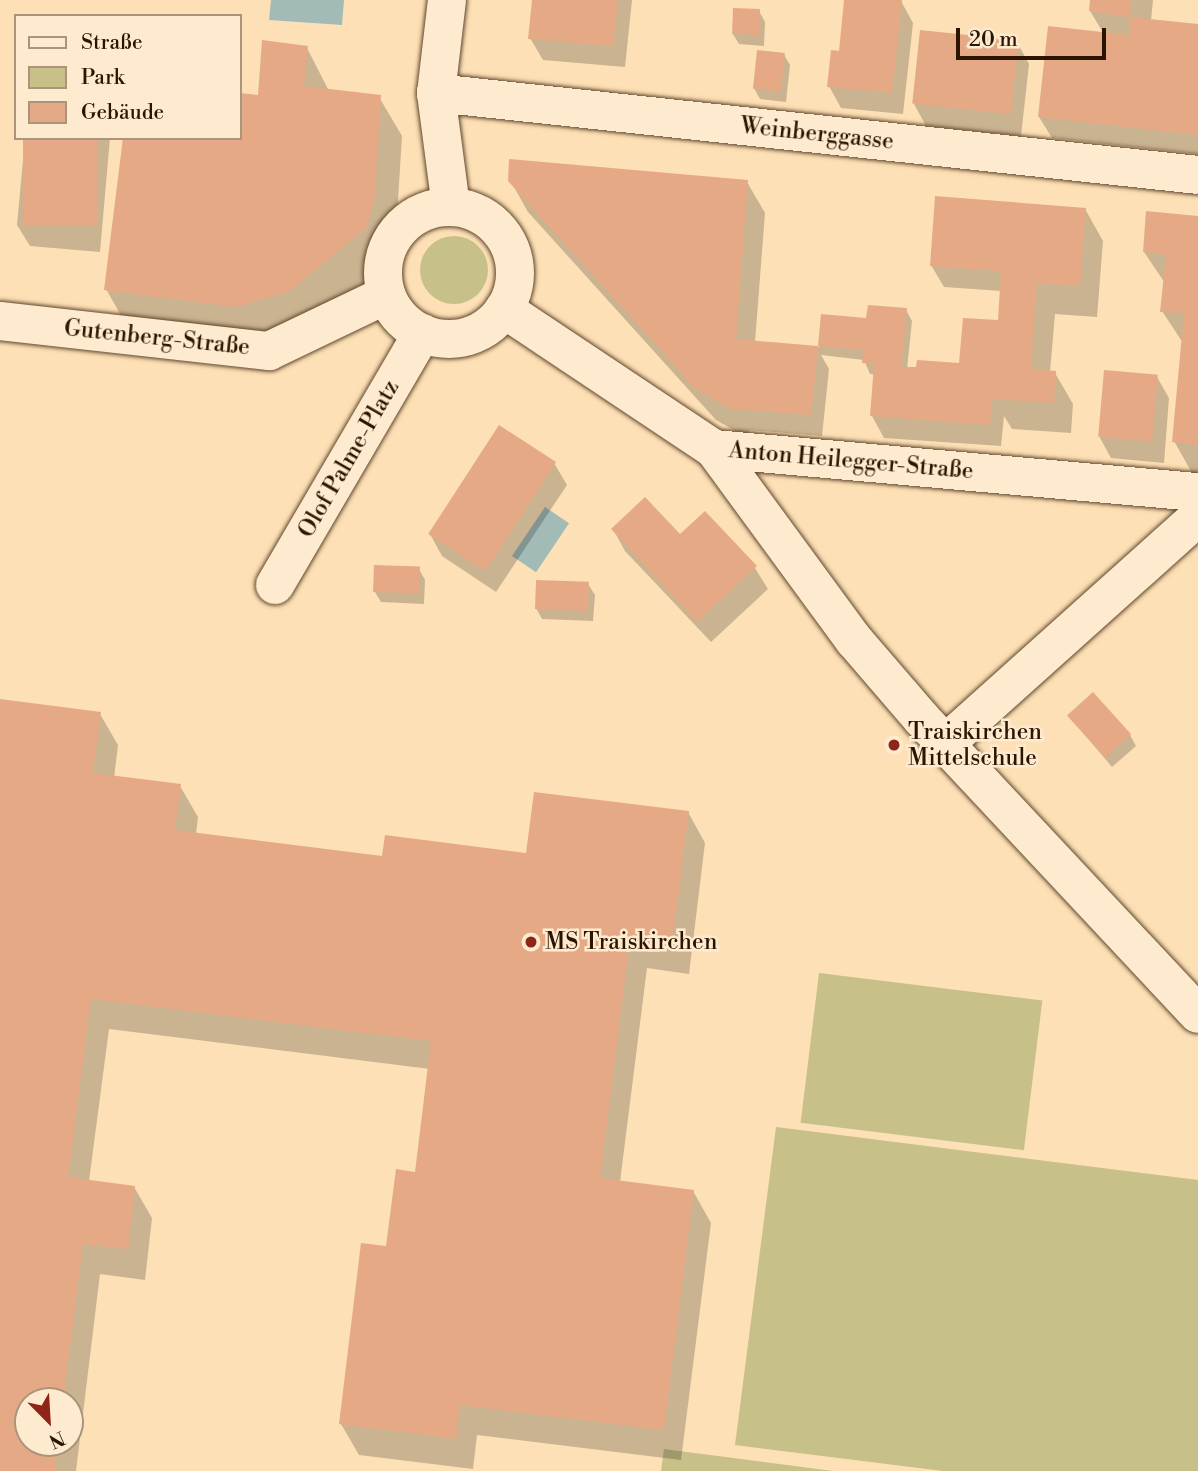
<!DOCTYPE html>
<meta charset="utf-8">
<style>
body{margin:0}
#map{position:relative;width:1198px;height:1471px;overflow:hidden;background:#fde0b5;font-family:"Libre Bodoni",serif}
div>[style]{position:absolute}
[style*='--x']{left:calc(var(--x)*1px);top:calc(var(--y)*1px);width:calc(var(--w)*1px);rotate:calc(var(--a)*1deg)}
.green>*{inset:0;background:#c7c088;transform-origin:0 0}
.round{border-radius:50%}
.water>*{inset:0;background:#a3bbb7;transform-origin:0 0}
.shadow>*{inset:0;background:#0003}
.building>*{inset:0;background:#e6a985;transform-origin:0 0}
.roads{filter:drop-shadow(0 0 2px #60472d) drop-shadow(0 0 2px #60472d)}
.minor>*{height:38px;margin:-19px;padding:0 19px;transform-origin:19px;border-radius:19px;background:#feebcf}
.minor>.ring{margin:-19px;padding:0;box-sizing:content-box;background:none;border:38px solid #feebcf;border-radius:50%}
.dots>*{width:19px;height:19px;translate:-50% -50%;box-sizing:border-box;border:4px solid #feebcf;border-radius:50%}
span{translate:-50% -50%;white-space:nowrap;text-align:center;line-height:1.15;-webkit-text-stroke:5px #feebcf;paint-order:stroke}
.street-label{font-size:23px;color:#2b1400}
.poi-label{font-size:23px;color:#2b1400}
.left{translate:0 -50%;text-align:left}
.legend{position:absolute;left:14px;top:14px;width:228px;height:126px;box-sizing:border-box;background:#feebcf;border:2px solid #aa957c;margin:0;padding:9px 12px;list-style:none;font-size:21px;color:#2b1400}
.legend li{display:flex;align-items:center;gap:14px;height:35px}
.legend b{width:35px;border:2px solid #aa957c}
.north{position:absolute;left:14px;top:1387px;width:70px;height:70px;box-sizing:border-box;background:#feebcf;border:2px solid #aa957c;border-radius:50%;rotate:156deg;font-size:19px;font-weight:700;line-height:28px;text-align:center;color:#2b1400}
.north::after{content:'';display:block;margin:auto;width:24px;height:32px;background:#8f2418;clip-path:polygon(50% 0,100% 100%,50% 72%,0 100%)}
.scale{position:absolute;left:956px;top:28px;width:150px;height:32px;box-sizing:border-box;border:4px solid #2b1400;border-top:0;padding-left:9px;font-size:21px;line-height:24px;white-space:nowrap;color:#2b1400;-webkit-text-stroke:5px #feebcf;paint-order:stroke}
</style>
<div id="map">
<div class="green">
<div class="round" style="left:420px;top:236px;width:68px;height:68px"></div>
<div style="left:819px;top:973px;width:225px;height:151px;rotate:7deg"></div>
<div style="clip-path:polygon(776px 1127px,1198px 1180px,1198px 1471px,943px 1471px,735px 1445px)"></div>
<div style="clip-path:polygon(664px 1449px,833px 1471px,661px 1471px)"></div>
</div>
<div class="water">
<div style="clip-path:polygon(271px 0,344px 0,342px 25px,269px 20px)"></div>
<div style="left:545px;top:507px;width:29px;height:59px;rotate:34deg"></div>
</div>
<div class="shadow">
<div style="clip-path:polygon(534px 0,632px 0,625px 67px,543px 60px,530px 38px)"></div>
<div style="clip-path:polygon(846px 0,901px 1px,913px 23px,903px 114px,841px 108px,829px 86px,840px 53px)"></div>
<div style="clip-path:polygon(1092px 0,1153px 0,1151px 21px,1198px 26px,1198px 154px,1052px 138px,1039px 117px,1104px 34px,1090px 11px)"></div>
<div style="clip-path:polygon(759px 11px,765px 22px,764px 46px,739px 44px,733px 34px)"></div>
<div style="clip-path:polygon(1017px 42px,1029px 64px,1021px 136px,926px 126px,914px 104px)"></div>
<div style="clip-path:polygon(307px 48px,329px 91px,379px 97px,402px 136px,396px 233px,388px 266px,313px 329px,259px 345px,128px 328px,106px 289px,240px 138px,240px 95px,259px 97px)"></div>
<div style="clip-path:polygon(784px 55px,790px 65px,786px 102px,760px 99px,754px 88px)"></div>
<div style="clip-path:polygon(25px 138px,110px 138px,100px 252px,30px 246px,17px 225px)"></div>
<div style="clip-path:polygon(510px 180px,747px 182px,765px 213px,755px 342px,819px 347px,823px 316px,868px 320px,906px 310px,912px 321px,907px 369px,961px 365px,999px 322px,1002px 291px,944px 287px,931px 265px,1085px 209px,1103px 241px,1097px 317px,1055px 314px,1050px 372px,1055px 373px,1073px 404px,1071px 433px,1012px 429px,1004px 416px,1001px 446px,884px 438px,872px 416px,875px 374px,870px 374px,864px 360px,821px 355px,829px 369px,822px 436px,749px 430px,748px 438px,716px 420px,528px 212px)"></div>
<div style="clip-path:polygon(1198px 218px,1198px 473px,1192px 473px,1174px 441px,1183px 343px,1162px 311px,1165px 283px,1144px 252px)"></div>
<div style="clip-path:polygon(1157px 377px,1169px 398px,1164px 463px,1111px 458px,1099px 436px)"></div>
<div style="clip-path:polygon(554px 463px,567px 485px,496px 592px,442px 556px,430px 534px)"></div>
<div style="clip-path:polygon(613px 529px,679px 537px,755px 568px,768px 589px,711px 642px,625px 551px)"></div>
<div style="clip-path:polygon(419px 569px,425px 580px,424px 604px,381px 602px,375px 592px)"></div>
<div style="clip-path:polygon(588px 584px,595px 595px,593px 621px,542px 619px,536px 608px)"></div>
<div style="clip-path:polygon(evenodd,0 701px,100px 714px,118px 745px,114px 778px,180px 786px,198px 817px,196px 834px,384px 858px,528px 855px,688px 812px,705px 843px,689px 974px,647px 968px,620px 1182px,693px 1191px,711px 1223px,681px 1460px,477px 1435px,473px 1469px,359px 1455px,341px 1424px,387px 1248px,417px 1174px,430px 1069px,109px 1029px,89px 1181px,134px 1187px,152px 1218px,145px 1280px,100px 1274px,76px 1471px,0 1471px,0 701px,28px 1401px,70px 1401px,70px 1443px,28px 1443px,28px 1401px)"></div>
<div style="clip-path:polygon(1069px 716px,1130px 735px,1136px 746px,1112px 767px)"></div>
</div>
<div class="building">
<div style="clip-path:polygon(532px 0,618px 0,613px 46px,528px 39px)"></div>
<div style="clip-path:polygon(844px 0,902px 0,892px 93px,827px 87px,831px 50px,839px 51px)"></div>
<div style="clip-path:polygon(1090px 0,1132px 0,1130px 17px,1089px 11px)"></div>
<div style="left:733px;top:8px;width:27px;height:26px;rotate:2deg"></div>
<div style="clip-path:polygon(1130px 17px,1198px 24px,1198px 135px,1038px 117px,1048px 26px,1129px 35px)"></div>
<div style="left:920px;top:30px;width:99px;height:74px;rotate:6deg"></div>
<div style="clip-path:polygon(262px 40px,308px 46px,304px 86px,381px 95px,375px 194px,367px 227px,290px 291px,236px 307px,104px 290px,123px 138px,240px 138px,240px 93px,258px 95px)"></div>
<div style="left:757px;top:50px;width:28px;height:39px;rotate:6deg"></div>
<div style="left:23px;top:138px;width:74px;height:87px"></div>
<div style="clip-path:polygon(509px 159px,748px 180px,736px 339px,818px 346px,811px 415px,731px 409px,696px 389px,508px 181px)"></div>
<div style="clip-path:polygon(935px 196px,1086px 208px,1080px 286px,1037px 283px,1031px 369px,1056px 371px,1054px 403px,992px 399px,990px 425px,870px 416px,874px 364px,862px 363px,863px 350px,818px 346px,821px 314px,866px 318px,868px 305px,907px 308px,901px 367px,916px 367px,917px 360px,959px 363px,963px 318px,998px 320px,1001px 271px,930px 266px)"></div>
<div style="clip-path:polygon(1146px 211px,1198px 216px,1198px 445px,1172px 442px,1184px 313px,1160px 312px,1166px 255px,1143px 252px)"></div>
<div style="left:1104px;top:370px;width:54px;height:67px;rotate:5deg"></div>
<div style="left:499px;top:425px;width:68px;height:130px;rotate:33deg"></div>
<div style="clip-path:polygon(645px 497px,680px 534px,705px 511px,757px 566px,697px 622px,611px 529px)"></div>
<div style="left:374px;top:565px;width:46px;height:27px;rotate:2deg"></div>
<div style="left:536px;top:580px;width:53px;height:29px;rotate:2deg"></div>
<div style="left:1093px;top:692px;width:57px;height:35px;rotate:48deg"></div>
<div style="clip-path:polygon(0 699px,101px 712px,93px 773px,181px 784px,175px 830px,382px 856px,385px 835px,526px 853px,534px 792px,689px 811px,672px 943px,630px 938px,600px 1178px,694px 1190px,664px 1430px,460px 1405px,456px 1439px,339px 1424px,361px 1243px,386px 1246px,396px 1169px,415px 1172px,431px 1041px,91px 999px,68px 1177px,135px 1186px,128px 1249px,83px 1244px,63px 1401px,28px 1401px,28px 1443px,58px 1443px,55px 1471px,0 1471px)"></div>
</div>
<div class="roads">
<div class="minor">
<div style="--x:447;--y:0;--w:94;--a:96.7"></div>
<div style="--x:436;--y:93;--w:115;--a:82.5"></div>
<div style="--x:436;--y:93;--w:766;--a:6.14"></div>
<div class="ring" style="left:383px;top:207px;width:94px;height:94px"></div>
<div style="--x:504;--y:309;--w:252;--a:33.7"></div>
<div style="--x:714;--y:449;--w:486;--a:5.1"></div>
<div style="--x:0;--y:321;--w:271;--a:6.4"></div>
<div style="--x:269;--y:351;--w:130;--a:-25.6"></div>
<div style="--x:714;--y:449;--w:237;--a:53.8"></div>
<div style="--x:854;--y:640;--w:103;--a:49.3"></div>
<div style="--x:921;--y:718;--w:405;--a:46.9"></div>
<div style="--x:275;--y:585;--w:292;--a:-59.7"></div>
<div style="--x:945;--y:744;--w:340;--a:-41.9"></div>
</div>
</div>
<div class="dots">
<div style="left:894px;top:745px;background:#8f2418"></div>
<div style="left:531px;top:942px;background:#8f2418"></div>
</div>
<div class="street-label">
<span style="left:817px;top:134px;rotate:6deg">Weinberggasse</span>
<span style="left:157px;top:338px;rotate:6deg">Gutenberg-Straße</span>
<span style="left:349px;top:459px;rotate:-60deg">Olof Palme-Platz</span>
<span style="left:851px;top:461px;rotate:5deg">Anton Heilegger-Straße</span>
</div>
<div class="poi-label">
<span class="left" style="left:908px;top:745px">Traiskirchen<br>Mittelschule</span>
<span class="left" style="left:545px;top:942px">MS Traiskirchen</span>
</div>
<ul class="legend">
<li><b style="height:9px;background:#feebcf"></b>Straße</li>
<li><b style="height:19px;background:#c7c088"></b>Park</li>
<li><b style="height:19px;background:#e6a985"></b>Gebäude</li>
</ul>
<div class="north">N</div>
<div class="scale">20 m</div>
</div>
